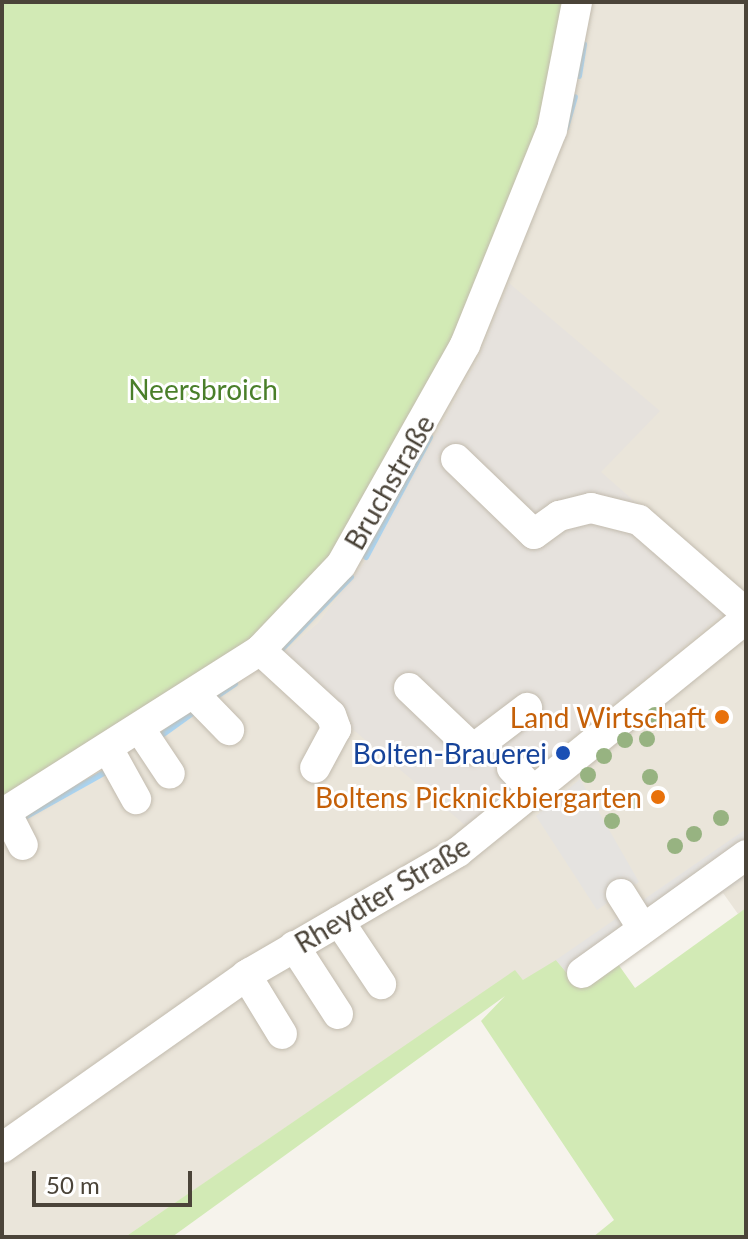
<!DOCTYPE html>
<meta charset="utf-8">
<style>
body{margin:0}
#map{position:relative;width:748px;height:1239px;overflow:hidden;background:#f6f3ec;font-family:Lato,sans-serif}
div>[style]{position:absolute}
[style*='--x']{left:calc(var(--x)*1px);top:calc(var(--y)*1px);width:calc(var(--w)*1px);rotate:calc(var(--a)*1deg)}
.residential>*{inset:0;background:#eae5da}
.industrial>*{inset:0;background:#e6e2dd}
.green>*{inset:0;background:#d2eab5}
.parking>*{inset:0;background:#e5e3e0}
.stream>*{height:6px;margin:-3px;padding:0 3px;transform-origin:3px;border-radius:3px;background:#a9d4f2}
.roads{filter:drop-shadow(0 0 2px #c2bbae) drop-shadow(0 0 2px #c2bbae)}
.minor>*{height:30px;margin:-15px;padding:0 15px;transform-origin:15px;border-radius:15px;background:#fff}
.trees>*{width:16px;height:16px;margin:-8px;border-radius:50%;background:#97b381}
.dots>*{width:22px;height:22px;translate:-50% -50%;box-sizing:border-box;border:4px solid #fff;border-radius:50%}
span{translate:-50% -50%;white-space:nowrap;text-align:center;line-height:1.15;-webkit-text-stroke:6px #fff;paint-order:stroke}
.park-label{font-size:28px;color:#4a7f2a}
.street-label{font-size:28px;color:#4b4439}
.food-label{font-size:28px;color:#c56008}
.right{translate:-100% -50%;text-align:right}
.transit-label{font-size:28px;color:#164399}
.frame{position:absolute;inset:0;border:4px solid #4b4439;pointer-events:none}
.scale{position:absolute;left:32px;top:1171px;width:160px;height:36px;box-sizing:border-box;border:4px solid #4b4439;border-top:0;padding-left:10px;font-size:24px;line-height:28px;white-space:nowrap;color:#4b4439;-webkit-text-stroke:6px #fff;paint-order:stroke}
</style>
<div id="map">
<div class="residential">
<div style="clip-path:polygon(582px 2px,746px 2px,746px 909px,738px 914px,723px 893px,580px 989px,523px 980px,515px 971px,125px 1237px,2px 1237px,2px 820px)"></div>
</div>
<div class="industrial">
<div style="clip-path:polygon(509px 283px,660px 411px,601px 472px,744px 597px,466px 826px,274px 662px,318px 623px,362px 566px,478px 359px)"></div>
</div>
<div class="green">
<div style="clip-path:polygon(2px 2px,571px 2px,545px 132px,457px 348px,341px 556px,282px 625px,2px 808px)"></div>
<div style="clip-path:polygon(746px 908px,746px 1237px,593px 1237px,614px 1220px,481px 1021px,505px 996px,172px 1237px,125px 1237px,515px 970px,523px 980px,556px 960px,580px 989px,618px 964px,635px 988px)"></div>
</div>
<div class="parking">
<div style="clip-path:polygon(580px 779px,639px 882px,597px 910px,536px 816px)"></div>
<div style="clip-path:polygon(746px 829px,746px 877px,580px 989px,556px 960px)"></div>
</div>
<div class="stream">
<div style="--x:579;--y:76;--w:32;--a:-81"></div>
<div style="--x:566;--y:128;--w:32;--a:-74"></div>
<div style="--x:366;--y:557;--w:136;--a:-61.9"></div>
<div style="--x:279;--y:652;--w:104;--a:-46.2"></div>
<div style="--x:211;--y:700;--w:29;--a:-34"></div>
<div style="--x:159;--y:737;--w:48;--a:-35.7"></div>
<div style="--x:18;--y:821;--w:98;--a:-29.2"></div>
</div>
<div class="roads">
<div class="minor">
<div style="--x:456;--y:459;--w:108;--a:43.9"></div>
<div style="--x:534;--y:534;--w:31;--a:-36"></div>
<div style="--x:559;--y:516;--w:33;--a:-14"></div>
<div style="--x:591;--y:508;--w:49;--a:14"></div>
<div style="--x:639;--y:520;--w:142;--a:41"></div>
<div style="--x:260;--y:650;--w:96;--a:42.5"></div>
<div style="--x:331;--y:715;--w:15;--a:70"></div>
<div style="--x:336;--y:729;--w:44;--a:118.3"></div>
<div style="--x:409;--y:688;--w:88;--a:43.6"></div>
<div style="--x:473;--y:749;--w:68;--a:-37.2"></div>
<div style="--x:195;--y:695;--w:49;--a:45.8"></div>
<div style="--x:142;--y:732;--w:50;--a:56.3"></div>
<div style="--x:110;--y:752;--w:54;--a:61"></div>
<div style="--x:512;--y:768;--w:35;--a:47"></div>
<div style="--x:6;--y:812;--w:37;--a:63"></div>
<div style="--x:2;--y:814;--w:306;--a:-32.4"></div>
<div style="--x:260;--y:650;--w:117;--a:-46.4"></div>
<div style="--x:341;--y:565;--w:253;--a:-60.6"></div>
<div style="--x:465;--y:345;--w:232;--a:-68"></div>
<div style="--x:552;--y:130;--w:130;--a:-78.9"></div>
<div style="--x:621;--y:894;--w:41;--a:57.8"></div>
<div style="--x:339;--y:921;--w:76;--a:56.3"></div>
<div style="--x:294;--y:946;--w:81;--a:57.1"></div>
<div style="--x:582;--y:973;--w:202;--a:-35.7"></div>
<div style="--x:246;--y:975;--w:69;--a:58.6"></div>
<div style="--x:2;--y:1148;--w:304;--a:-35.2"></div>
<div style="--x:250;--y:973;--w:241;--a:-30.2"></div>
<div style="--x:458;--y:852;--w:370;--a:-39"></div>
</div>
</div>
<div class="trees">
<div style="left:655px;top:715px"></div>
<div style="left:647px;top:739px"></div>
<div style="left:625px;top:740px"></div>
<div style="left:604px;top:756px"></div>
<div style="left:588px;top:775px"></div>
<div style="left:650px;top:777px"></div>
<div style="left:634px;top:801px"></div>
<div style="left:721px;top:818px"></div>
<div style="left:612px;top:821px"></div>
<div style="left:694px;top:834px"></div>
<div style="left:675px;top:846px"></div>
</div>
<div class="dots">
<div style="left:722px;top:717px;background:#e8710a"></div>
<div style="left:563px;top:753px;background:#1a4fb4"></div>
<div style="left:658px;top:797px;background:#e8710a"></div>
</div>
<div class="park-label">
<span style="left:203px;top:389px">Neersbroich</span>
</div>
<div class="street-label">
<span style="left:389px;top:482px;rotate:-60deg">Bruchstraße</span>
<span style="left:382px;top:894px;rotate:-31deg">Rheydter Straße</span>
</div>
<div class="food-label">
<span class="right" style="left:706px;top:717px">Land Wirtschaft</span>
<span class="right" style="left:642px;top:797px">Boltens Picknickbiergarten</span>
</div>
<div class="transit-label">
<span class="right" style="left:547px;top:753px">Bolten-Brauerei</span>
</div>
<div class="frame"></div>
<div class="scale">50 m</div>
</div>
